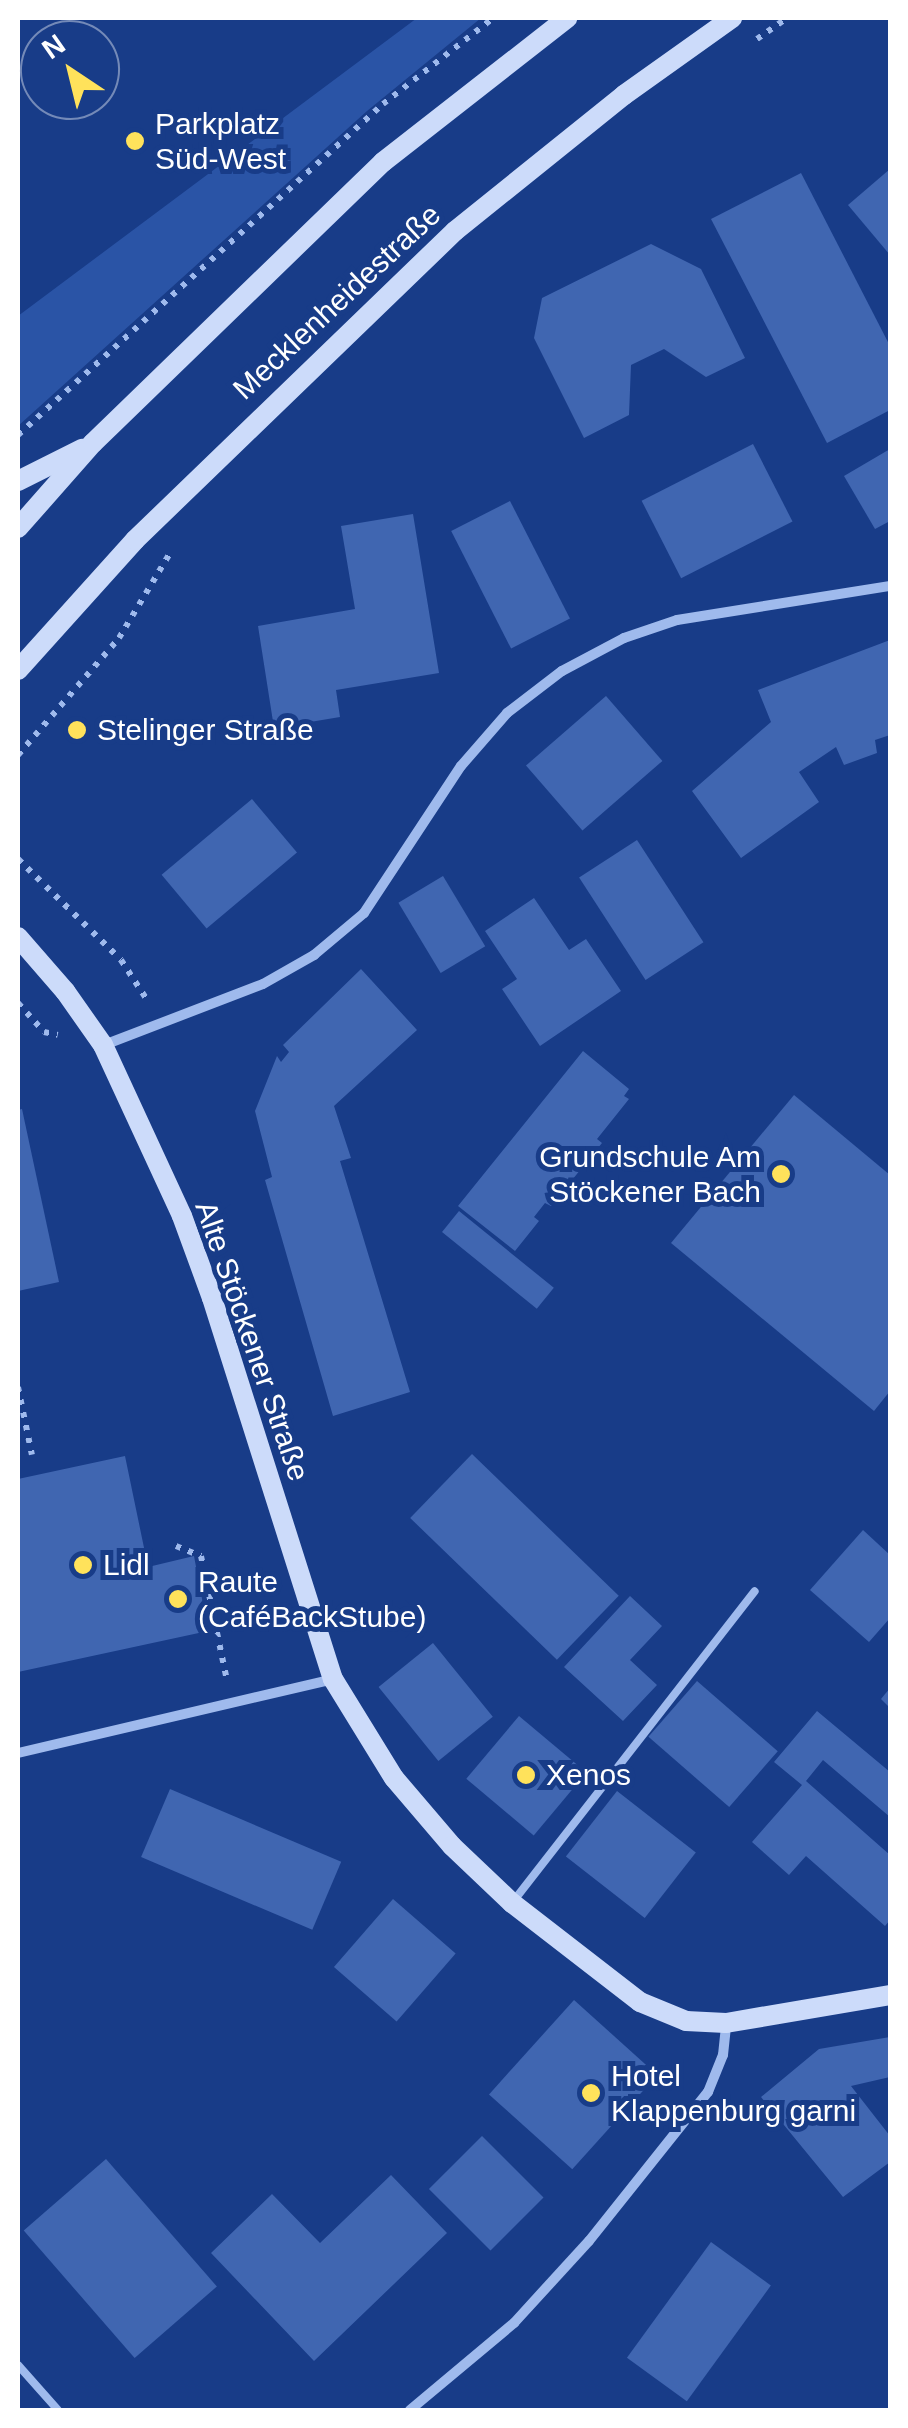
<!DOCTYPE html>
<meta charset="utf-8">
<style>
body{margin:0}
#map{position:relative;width:908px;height:2428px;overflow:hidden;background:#183c88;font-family:Helvetica,sans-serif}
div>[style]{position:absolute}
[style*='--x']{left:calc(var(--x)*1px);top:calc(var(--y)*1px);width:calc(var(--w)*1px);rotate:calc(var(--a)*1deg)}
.green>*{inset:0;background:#2a54a6}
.building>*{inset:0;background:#4066b1;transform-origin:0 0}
.path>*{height:6px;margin-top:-3px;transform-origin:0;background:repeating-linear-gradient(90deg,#9fbaed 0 5px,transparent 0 13px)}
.lane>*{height:8px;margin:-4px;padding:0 4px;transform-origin:4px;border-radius:4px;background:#9fbaed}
.street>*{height:10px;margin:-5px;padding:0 5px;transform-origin:5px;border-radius:5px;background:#9fbaed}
.secondary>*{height:20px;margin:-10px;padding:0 10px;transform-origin:10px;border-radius:10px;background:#ccdbfa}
.dots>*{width:28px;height:28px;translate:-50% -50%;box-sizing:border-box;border:5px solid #183c88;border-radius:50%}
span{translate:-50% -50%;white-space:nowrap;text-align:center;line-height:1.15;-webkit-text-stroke:10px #183c88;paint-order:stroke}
.poi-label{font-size:30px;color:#fff}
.left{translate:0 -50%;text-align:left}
.right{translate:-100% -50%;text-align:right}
.street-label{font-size:30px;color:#fff}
.frame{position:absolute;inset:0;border:20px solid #fff;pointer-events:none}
.north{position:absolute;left:20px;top:20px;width:100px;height:100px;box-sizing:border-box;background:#183c88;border:2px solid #748ab8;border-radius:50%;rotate:325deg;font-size:28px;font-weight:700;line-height:40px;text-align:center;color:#fff}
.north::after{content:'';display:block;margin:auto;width:35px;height:45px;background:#ffe25b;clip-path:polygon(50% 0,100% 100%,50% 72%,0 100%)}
</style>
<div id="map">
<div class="green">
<div style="clip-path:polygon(417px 18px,481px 18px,367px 111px,18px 426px,18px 316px)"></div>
</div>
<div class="building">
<div style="clip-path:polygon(890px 169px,890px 255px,848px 205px)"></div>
<div style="clip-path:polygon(801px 173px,890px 346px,890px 410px,827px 443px,711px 219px)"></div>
<div style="clip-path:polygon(651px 244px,701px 269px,745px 358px,706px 377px,664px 349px,631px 365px,629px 415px,584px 438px,534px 338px,542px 298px)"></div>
<div style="left:753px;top:444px;width:87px;height:125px;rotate:63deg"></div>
<div style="clip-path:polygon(890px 449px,890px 521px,875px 529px,844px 476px)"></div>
<div style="left:510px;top:501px;width:132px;height:66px;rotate:63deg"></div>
<div style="clip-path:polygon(413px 514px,439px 673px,336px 690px,340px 717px,274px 728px,258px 626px,355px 609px,341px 526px)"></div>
<div style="clip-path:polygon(890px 640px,890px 735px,875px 740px,877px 753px,844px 765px,836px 747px,799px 772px,819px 802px,741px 858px,692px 791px,771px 722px,758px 690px)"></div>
<div style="left:606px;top:696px;width:86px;height:106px;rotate:49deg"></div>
<div style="left:252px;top:799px;width:70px;height:118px;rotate:50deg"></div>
<div style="left:637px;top:840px;width:122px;height:69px;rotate:57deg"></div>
<div style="left:443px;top:876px;width:82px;height:52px;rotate:59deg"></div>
<div style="clip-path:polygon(534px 898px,569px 950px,586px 939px,621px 991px,540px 1046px,502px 989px,517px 979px,485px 931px)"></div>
<div style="clip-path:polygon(361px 969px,417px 1030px,334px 1106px,351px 1158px,340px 1161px,410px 1392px,333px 1416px,265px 1180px,272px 1177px,255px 1111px,277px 1056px,281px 1062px,289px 1052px,283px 1045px)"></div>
<div style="clip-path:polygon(583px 1051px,629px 1089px,624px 1096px,629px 1099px,597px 1139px,602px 1143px,551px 1206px,545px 1203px,534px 1217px,539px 1221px,515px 1251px,458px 1206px)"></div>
<div style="clip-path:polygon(794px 1095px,890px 1175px,890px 1391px,874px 1411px,671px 1243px)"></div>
<div style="clip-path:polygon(22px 1109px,59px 1282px,18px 1291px,18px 1110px)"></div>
<div style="left:459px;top:1211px;width:122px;height:27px;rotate:39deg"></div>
<div style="left:472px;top:1454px;width:204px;height:89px;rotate:44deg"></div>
<div style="clip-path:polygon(125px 1456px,148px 1567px,194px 1556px,208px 1631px,18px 1672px,18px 1479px)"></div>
<div style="clip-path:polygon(863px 1530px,890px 1555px,890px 1618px,869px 1642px,810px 1590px)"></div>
<div style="clip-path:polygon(630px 1596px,662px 1626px,630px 1660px,657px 1685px,623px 1721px,564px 1667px)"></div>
<div style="left:433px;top:1643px;width:95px;height:70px;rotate:51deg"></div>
<div style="left:697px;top:1681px;width:107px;height:74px;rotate:41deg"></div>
<div style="clip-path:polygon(890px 1688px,890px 1708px,881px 1699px)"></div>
<div style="clip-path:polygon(817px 1711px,890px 1772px,890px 1817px,823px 1760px,806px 1781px,890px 1855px,890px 1920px,885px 1926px,806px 1856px,789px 1875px,752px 1842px,802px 1785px,774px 1762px)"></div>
<div style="left:519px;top:1716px;width:88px;height:82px;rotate:40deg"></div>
<div style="left:170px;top:1789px;width:186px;height:74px;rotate:23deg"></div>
<div style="left:617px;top:1791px;width:100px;height:83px;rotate:38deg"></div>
<div style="left:393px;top:1899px;width:83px;height:90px;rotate:41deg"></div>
<div style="left:574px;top:2000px;width:112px;height:127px;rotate:42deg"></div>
<div style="clip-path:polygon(890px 2037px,890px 2077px,851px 2086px,890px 2136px,890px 2162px,843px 2197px,761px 2097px,819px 2049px)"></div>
<div style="left:482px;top:2136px;width:87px;height:75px;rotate:45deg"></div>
<div style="left:106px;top:2159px;width:169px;height:109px;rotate:49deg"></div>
<div style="clip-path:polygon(391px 2175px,447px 2233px,314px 2361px,211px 2253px,272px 2194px,320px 2243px)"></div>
<div style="left:711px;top:2242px;width:74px;height:143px;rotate:36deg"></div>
</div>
<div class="path">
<div style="--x:757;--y:39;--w:37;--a:-35"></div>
<div style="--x:18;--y:435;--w:493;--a:-42.2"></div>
<div style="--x:383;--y:104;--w:140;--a:-38"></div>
<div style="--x:18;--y:755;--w:155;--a:-49.2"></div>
<div style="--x:119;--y:638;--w:99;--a:-59"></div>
<div style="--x:18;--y:859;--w:144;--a:44.4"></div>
<div style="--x:121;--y:960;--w:51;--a:56.9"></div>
<div style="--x:18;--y:1003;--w:39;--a:48"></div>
<div style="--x:44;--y:1032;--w:14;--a:12"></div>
<div style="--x:18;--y:1387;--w:69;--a:78.4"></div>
<div style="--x:176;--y:1546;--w:27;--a:22"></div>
<div style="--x:201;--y:1556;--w:127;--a:78.2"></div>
</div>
<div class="lane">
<div style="--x:512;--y:1903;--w:395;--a:-52.1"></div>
<div style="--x:18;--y:2365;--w:60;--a:48.4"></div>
</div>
<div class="street">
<div style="--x:104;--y:1045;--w:170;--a:-21"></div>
<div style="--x:263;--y:984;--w:59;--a:-29.6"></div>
<div style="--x:314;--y:955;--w:65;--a:-40"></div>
<div style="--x:364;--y:913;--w:176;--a:-56.6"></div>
<div style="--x:461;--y:766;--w:70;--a:-49"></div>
<div style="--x:507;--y:713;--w:69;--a:-37.4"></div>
<div style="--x:562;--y:671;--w:70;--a:-28"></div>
<div style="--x:624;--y:638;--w:56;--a:-18.8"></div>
<div style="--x:677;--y:620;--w:216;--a:-9.1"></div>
<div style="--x:18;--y:1753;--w:324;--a:-13.2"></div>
<div style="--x:410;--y:2410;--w:136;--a:-39.9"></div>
<div style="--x:514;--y:2323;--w:111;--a:-47.6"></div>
<div style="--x:589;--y:2241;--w:191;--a:-51.4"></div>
<div style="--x:708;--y:2092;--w:40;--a:-68"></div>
<div style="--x:723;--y:2055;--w:31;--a:-84"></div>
</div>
<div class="secondary">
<div style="--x:18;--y:481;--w:72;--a:-26.6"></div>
<div style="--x:18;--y:528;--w:113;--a:-48.6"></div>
<div style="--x:93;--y:443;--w:404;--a:-44.1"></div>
<div style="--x:383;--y:162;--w:234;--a:-38"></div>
<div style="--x:18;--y:670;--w:175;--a:-48"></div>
<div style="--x:135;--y:540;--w:445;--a:-44"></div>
<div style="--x:455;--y:231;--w:217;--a:-38.8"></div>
<div style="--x:624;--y:95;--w:133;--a:-35.5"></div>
<div style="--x:18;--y:937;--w:72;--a:49"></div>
<div style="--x:65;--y:991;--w:66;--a:54.9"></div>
<div style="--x:103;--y:1045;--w:188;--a:65.2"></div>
<div style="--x:182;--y:1216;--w:87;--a:69.9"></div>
<div style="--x:212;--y:1298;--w:400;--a:72.4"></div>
<div style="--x:333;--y:1679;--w:116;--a:58.4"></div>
<div style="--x:394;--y:1778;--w:89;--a:49.5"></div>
<div style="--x:452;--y:1846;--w:83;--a:43.5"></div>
<div style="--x:512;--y:1903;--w:162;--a:37.7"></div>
<div style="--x:640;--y:2002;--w:50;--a:22.4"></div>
<div style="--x:686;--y:2021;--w:40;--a:2.9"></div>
<div style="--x:726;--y:2023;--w:166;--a:-9.7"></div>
</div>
<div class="dots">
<div style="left:135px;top:141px;background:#ffe25b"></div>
<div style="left:77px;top:730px;background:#ffe25b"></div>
<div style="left:781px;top:1174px;background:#ffe25b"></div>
<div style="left:83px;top:1565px;background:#ffe25b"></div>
<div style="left:178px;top:1599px;background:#ffe25b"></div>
<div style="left:526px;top:1775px;background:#ffe25b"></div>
<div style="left:591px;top:2093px;background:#ffe25b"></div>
</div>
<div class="poi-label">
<span class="left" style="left:155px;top:141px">Parkplatz<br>Süd-West</span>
<span class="left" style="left:97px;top:730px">Stelinger Straße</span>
<span class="right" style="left:761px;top:1174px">Grundschule Am<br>Stöckener Bach</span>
<span class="left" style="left:103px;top:1565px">Lidl</span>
<span class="left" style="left:198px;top:1599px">Raute<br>(CaféBackStube)</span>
<span class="left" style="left:546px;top:1775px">Xenos</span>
<span class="left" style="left:611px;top:2093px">Hotel<br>Klappenburg garni</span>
</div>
<div class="street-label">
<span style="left:337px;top:302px;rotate:-43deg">Mecklenheidestraße</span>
<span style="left:252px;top:1341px;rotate:71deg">Alte Stöckener Straße</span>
</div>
<div class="frame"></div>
<div class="north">N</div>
</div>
